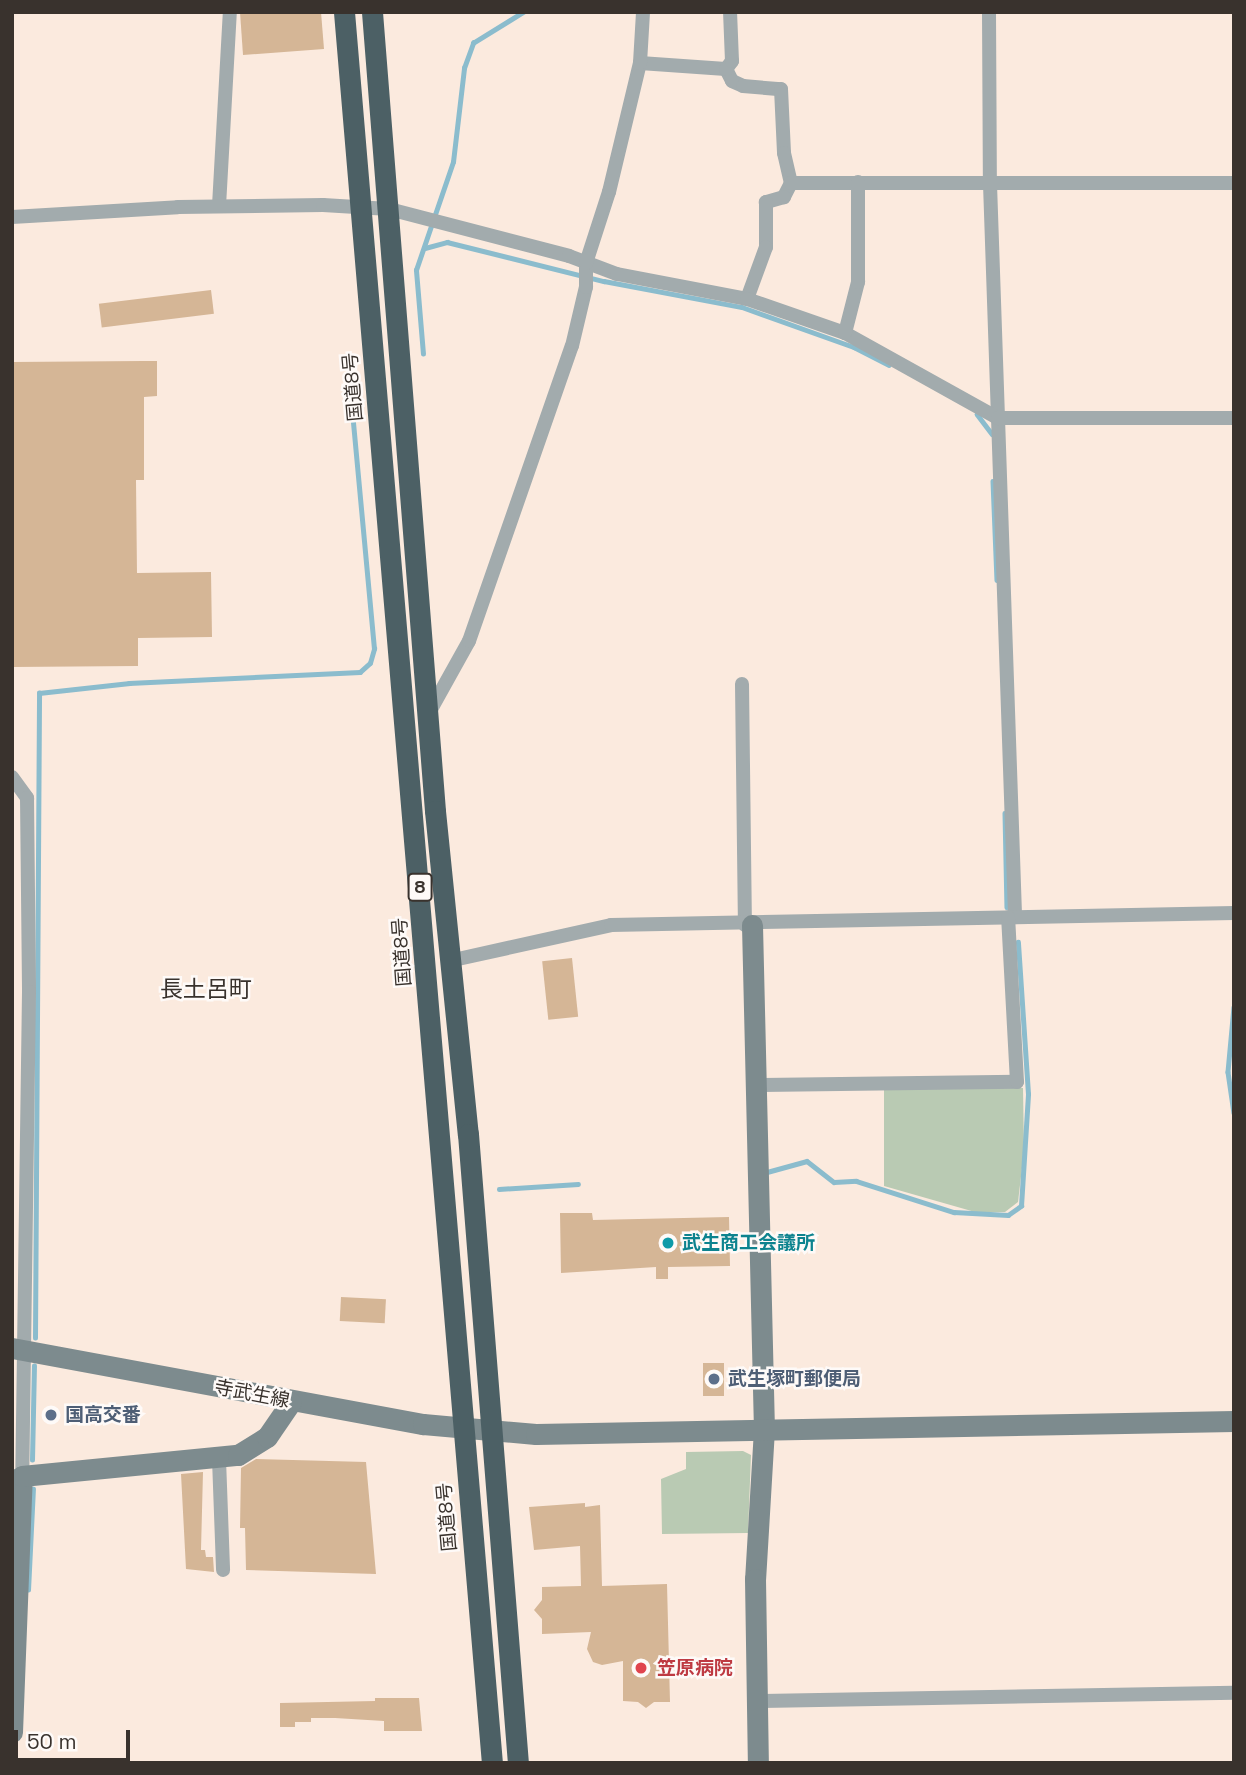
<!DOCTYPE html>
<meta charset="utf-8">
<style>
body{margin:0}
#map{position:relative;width:1246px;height:1775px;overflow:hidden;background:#fbeade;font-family:"Space Grotesk","Noto Sans JP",sans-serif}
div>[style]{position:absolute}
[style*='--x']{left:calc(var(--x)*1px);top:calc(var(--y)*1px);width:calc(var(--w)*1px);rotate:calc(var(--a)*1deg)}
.green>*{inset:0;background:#b9cab3}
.stream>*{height:4.5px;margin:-2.25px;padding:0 2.25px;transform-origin:2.25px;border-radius:2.25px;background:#8bbccd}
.building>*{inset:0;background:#d5b696;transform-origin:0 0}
.street>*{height:14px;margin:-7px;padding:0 7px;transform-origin:7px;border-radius:7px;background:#a2abad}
.secondary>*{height:21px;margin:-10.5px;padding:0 10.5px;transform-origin:10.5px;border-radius:10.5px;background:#7d8b8e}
.highway>*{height:21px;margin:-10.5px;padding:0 10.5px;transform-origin:10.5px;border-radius:10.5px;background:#4c6065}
.dots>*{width:19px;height:19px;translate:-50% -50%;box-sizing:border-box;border:4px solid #fefaf8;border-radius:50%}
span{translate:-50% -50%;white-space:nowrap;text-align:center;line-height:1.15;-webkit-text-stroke:5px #fefaf8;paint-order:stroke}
.shield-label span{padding:2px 5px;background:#fefaf8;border:2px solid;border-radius:5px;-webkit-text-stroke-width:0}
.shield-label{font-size:18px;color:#39322d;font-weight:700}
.street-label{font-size:19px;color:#39322d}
.culture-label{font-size:19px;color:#0d838f;font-weight:700}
.left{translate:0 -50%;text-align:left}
.service-label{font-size:19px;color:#4e5e75;font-weight:700}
.health-label{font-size:19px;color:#be3a42;font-weight:700}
.quarter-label{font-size:23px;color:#39322d}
.frame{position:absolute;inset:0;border:14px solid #39322d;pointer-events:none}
.scale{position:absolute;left:14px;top:1730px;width:116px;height:32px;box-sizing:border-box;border:4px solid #39322d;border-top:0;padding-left:9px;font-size:21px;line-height:24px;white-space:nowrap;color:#39322d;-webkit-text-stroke:5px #fefaf8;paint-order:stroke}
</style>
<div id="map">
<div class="green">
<div style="clip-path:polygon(884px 1088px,1023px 1088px,1024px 1151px,1018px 1202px,1005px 1212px,975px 1212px,884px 1186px)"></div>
<div style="clip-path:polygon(686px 1452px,743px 1451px,751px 1455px,748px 1533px,662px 1534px,661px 1479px,686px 1469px)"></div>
</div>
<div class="stream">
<div style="--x:425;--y:248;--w:23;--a:-15"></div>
<div style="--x:447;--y:242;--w:162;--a:14"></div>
<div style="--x:604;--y:281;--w:140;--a:10.7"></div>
<div style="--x:742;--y:307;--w:119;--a:19.7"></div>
<div style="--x:854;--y:347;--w:39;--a:27"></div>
<div style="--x:423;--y:354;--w:84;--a:-94.8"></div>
<div style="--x:416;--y:270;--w:114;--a:-71.1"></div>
<div style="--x:453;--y:162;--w:95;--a:-83.3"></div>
<div style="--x:464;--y:68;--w:27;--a:-70"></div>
<div style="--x:473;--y:43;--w:59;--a:-31.8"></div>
<div style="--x:977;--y:414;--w:25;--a:53"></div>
<div style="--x:993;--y:481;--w:99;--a:87.7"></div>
<div style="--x:1005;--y:813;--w:94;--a:88.8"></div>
<div style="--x:1234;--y:1007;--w:65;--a:95.3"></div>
<div style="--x:1228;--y:1072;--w:41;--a:81.7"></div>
<div style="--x:767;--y:1172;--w:41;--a:-15.4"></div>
<div style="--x:807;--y:1161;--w:34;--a:38"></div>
<div style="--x:834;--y:1182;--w:22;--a:-3"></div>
<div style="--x:856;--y:1181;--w:103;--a:17.6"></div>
<div style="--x:954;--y:1212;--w:54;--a:3.2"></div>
<div style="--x:1008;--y:1215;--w:16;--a:-35"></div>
<div style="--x:1021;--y:1206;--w:112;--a:-86.4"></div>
<div style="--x:1028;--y:1094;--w:152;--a:-93.8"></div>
<div style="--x:499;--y:1189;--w:79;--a:-3.6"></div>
<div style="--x:35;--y:1338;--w:645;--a:-89.64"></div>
<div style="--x:39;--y:693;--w:91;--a:-6.3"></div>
<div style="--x:129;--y:683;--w:231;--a:-2.7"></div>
<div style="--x:360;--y:672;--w:13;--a:-42"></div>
<div style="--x:370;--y:663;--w:15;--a:-74"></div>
<div style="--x:374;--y:649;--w:272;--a:-95.3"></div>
<div style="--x:32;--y:1460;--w:94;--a:-88.8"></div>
<div style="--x:28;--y:1590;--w:101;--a:-87.2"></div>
</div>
<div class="building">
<div style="clip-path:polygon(240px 12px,321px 12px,324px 49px,243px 55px)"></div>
<div style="left:211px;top:290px;width:24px;height:113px;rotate:83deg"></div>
<div style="clip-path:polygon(143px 361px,157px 361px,157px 396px,144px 397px,144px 480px,136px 480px,137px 573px,211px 572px,212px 637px,138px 638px,138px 666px,12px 667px,12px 362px)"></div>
<div style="left:572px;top:958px;width:59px;height:30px;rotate:84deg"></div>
<div style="clip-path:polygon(560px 1213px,592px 1213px,593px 1220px,729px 1217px,730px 1266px,668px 1267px,668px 1279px,656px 1279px,656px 1267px,561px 1273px)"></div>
<div style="left:341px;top:1297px;width:45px;height:24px;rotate:3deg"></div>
<div style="left:703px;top:1363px;width:21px;height:33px"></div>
<div style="clip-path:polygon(256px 1459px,366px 1462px,376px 1574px,246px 1570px,245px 1528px,240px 1528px,241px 1468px)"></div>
<div style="clip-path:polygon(203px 1472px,201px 1550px,205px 1550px,206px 1557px,213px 1557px,214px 1572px,186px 1569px,181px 1474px)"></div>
<div style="clip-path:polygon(585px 1503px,585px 1507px,600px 1505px,602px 1586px,667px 1584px,670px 1702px,654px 1702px,646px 1708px,638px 1702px,623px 1701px,623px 1661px,602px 1665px,593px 1662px,587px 1649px,591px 1632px,542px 1634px,542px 1619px,534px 1610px,542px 1600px,542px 1587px,581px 1586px,580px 1546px,534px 1550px,529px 1507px)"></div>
<div style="clip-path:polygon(375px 1698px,419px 1698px,422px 1731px,384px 1731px,384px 1721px,335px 1718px,311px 1718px,311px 1722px,295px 1722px,295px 1727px,280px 1727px,280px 1703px,375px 1701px)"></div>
</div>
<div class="street">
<div style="--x:989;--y:12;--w:172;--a:89.7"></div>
<div style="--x:990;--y:184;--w:732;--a:88.04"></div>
<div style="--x:640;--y:63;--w:86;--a:4"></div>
<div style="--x:726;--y:69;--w:13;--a:63"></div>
<div style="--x:732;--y:81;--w:12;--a:24"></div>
<div style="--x:743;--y:86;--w:38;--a:5"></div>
<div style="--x:781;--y:89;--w:64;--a:87.3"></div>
<div style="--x:784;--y:153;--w:31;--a:77"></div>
<div style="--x:791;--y:183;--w:16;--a:117"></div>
<div style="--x:784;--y:197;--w:19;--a:164"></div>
<div style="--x:766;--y:202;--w:45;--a:90"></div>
<div style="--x:766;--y:247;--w:55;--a:110.1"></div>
<div style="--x:726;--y:69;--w:10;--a:-53"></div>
<div style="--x:732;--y:61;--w:49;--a:-92.3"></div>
<div style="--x:791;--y:183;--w:443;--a:0"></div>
<div style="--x:219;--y:206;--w:194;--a:-86.8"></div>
<div style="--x:12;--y:217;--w:166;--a:-3.4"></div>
<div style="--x:178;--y:207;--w:145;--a:-0.8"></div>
<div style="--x:323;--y:205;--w:66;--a:3.5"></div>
<div style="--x:389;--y:209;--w:186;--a:14.6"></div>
<div style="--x:569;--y:256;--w:51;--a:20.6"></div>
<div style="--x:617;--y:274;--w:132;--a:10.9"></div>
<div style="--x:747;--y:299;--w:104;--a:19.1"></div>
<div style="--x:845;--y:333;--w:175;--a:29.1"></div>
<div style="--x:998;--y:418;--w:236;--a:0"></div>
<div style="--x:845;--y:333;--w:53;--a:-75.7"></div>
<div style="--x:858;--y:282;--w:100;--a:-90"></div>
<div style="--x:742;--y:684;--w:241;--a:89.3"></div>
<div style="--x:430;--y:711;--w:80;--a:-60.9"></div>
<div style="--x:469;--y:641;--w:312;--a:-70.8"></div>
<div style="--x:572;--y:346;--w:61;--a:-76.7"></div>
<div style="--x:586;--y:287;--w:24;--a:-90"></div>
<div style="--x:586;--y:263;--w:75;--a:-72.1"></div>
<div style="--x:609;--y:192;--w:133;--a:-76.5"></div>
<div style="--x:640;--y:63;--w:51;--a:-86.6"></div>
<div style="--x:12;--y:777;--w:26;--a:54"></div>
<div style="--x:27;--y:798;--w:194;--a:89.4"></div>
<div style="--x:29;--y:992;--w:484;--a:90.8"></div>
<div style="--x:22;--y:1476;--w:8;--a:180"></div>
<div style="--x:449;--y:961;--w:166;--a:-12.5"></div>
<div style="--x:611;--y:925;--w:623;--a:-1.1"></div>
<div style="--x:756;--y:1085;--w:261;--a:-0.7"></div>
<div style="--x:1017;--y:1082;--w:165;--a:-93.1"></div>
<div style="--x:219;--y:1459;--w:111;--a:87.9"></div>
<div style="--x:757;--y:1701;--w:477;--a:-1"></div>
</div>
<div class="secondary">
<div style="--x:752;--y:925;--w:504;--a:88.64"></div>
<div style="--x:764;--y:1429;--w:150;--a:93.4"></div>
<div style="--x:755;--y:1579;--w:184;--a:89.1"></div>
<div style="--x:12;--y:1348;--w:418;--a:10.5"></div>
<div style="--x:423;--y:1424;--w:113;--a:5.1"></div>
<div style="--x:536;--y:1434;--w:698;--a:-1.07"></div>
<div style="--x:12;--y:1732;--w:256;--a:-87.8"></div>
<div style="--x:22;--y:1476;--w:217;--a:-5.6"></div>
<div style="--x:238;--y:1455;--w:34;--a:-32"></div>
<div style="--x:267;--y:1437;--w:42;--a:-55.6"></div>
</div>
<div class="highway">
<div style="--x:344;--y:12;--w:1757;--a:85.17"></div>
<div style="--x:372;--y:12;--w:801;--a:85.49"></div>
<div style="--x:435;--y:811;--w:325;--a:84.2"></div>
<div style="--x:468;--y:1134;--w:631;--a:85.46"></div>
</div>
<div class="dots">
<div style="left:668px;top:1243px;background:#0f9aa8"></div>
<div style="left:714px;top:1379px;background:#5c6f8a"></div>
<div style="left:51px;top:1415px;background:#5c6f8a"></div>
<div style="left:641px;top:1668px;background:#e0444e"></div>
</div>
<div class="shield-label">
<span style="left:420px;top:887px">8</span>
</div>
<div class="street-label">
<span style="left:353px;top:387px;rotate:-95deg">国道8号</span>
<span style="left:402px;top:952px;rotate:-94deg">国道8号</span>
<span style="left:252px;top:1394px;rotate:11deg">寺武生線</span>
<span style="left:447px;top:1517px;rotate:-95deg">国道8号</span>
</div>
<div class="culture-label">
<span class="left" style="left:682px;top:1243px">武生商工会議所</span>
</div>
<div class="service-label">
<span class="left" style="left:728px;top:1379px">武生塚町郵便局</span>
<span class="left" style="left:65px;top:1415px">国高交番</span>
</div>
<div class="health-label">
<span class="left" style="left:657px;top:1668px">笠原病院</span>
</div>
<div class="quarter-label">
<span style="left:206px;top:989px">長土呂町</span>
</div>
<div class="frame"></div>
<div class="scale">50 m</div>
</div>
